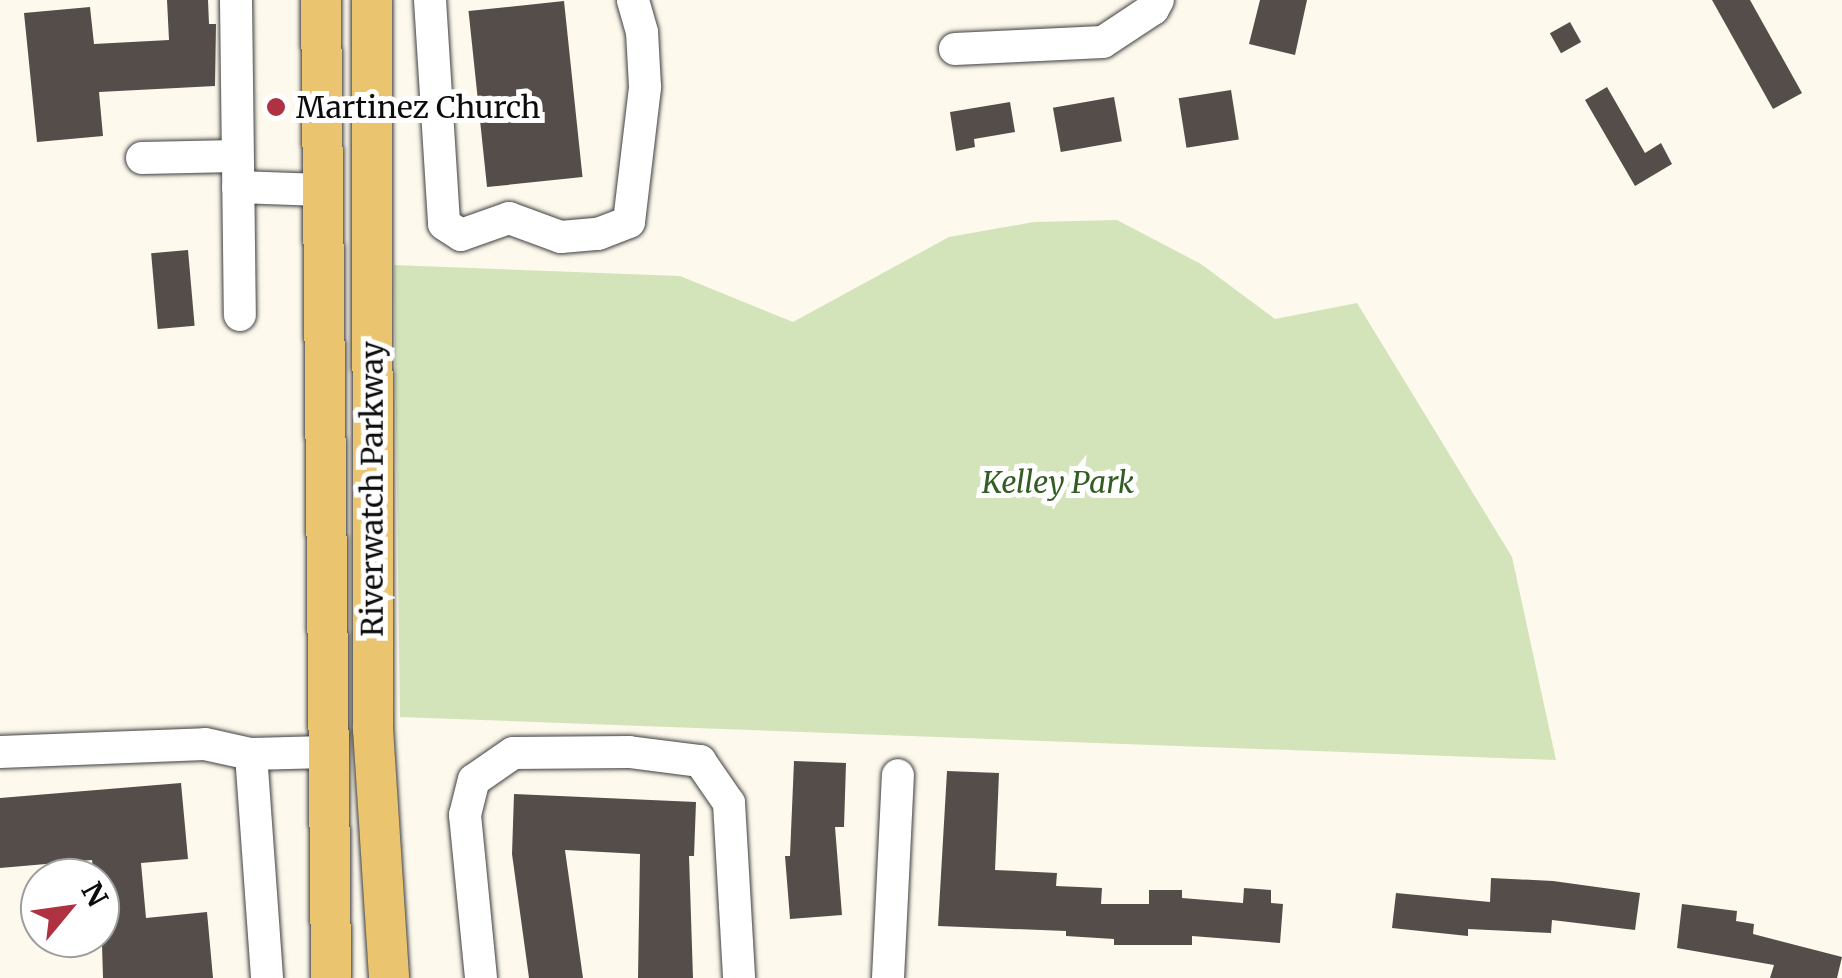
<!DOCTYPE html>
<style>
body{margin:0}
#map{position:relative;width:1842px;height:978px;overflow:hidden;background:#fdf9ed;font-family:Merriweather,serif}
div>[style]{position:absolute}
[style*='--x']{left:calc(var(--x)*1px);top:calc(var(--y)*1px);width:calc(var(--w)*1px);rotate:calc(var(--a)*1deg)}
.green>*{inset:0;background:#d3e4ba}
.building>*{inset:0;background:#544d4a;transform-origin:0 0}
.roads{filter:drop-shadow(0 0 2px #3f3f3f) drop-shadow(0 0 2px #3f3f3f)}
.minor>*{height:32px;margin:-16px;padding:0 16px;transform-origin:16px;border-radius:16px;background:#fff}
.major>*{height:40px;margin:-20px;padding:0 20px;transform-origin:20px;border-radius:20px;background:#ebc46f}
.dots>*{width:28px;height:28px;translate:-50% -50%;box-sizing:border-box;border:5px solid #fff;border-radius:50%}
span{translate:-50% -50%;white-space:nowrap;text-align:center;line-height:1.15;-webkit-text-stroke:10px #fff;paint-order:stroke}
.poi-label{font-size:30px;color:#0c0c0c}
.left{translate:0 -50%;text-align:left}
.park-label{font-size:30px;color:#335d23;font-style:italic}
.street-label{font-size:30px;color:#0c0c0c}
.north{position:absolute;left:20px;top:858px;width:100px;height:100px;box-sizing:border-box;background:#fff;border:2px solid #9e9e9e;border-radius:50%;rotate:61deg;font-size:28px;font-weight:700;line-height:40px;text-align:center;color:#0c0c0c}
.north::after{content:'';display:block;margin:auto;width:35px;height:45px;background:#ae3241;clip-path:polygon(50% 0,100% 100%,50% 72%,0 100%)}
</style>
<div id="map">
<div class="green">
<div style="clip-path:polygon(1117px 220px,1201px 264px,1275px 319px,1357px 303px,1512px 557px,1556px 760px,400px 717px,394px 265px,680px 276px,793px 322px,949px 237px,1034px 222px)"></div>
</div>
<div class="building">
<div style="clip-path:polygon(167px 0,208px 0,209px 24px,216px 24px,215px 86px,99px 92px,103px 136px,37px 142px,24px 13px,90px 7px,94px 44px,169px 40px)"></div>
<div style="clip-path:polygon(1260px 0,1307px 0,1295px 55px,1249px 44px)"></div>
<div style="clip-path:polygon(1712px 0,1750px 0,1802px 93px,1773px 109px)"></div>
<div style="left:564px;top:1px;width:177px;height:96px;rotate:84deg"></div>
<div style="left:1570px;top:22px;width:23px;height:23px;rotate:61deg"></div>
<div style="clip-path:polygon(1607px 87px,1645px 153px,1661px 143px,1672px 164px,1635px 186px,1585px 100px)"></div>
<div style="left:1231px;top:90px;width:50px;height:53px;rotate:81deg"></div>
<div style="left:1114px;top:97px;width:45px;height:62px;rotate:80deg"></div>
<div style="clip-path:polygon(1010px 102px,1015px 132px,974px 139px,975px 147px,956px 151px,950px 112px)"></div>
<div style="left:188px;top:250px;width:76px;height:37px;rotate:85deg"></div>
<div style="clip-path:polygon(794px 761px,846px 763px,844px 827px,835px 827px,842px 915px,790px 919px,785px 856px,790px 856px)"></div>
<div style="clip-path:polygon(947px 771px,999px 773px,995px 870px,1057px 873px,1056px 886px,1102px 888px,1101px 904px,1149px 904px,1149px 890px,1182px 890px,1182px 898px,1243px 903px,1244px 888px,1271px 890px,1271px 903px,1283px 904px,1280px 943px,1192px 936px,1192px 945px,1114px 945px,1114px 939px,1066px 936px,1066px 931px,938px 926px)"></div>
<div style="clip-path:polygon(181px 783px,188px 859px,141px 863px,146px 918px,207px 912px,213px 978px,103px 978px,100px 878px,94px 878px,92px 860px,0 868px,0 798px)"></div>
<div style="clip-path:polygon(514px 794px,696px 802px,694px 856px,689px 856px,693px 978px,638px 978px,640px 854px,565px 850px,583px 978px,529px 978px,512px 854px)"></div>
<div style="clip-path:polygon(1491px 878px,1553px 881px,1640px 893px,1635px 930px,1552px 920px,1551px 933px,1468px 929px,1468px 936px,1392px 928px,1396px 893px,1490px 902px)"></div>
<div style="clip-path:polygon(1682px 904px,1737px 911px,1736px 921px,1754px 924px,1753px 934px,1842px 957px,1837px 978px,1770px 978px,1774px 965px,1677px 948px)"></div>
</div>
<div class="roads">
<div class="minor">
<div style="--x:236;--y:0;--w:315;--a:89.3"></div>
<div style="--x:430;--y:0;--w:224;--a:86.4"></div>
<div style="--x:444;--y:224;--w:20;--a:33"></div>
<div style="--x:461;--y:235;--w:51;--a:-19.5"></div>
<div style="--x:509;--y:218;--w:55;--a:20.1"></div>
<div style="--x:561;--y:237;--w:37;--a:-5"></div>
<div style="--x:598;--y:234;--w:33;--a:-21"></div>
<div style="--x:629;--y:222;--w:136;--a:-83.2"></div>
<div style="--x:645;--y:87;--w:55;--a:-93.1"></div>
<div style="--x:642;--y:32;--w:33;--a:-106"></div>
<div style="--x:955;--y:49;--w:148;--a:-2.7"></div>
<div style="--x:1103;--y:42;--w:60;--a:-33.4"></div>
<div style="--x:1153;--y:9;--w:10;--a:-61"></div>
<div style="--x:142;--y:158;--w:95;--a:-1.2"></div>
<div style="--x:238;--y:187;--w:83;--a:2.1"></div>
<div style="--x:0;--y:752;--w:205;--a:-2.2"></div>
<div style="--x:205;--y:744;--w:47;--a:12.3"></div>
<div style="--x:251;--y:754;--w:75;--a:-1.5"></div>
<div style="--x:251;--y:754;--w:225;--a:85.9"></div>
<div style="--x:481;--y:978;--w:164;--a:-95.6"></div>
<div style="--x:465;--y:815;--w:36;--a:-76"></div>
<div style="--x:474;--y:780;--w:47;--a:-34.7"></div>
<div style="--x:513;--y:753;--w:116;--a:-0.5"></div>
<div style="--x:629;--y:752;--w:72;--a:7.2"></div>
<div style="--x:700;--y:761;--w:51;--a:55.4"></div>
<div style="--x:729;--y:803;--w:175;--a:86.7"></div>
<div style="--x:888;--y:978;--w:203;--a:-87.2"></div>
</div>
<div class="major">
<div style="--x:321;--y:0;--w:978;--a:89.41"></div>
<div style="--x:372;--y:0;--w:729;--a:89.92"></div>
<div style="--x:373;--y:729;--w:250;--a:86.3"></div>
</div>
</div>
<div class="dots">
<div style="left:276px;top:107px;background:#ae3241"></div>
</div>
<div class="poi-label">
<span class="left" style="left:296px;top:107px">Martinez Church</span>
</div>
<div class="park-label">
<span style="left:1058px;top:482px">Kelley Park</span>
</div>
<div class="street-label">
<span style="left:372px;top:489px;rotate:-90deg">Riverwatch Parkway</span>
</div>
<div class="north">N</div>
</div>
